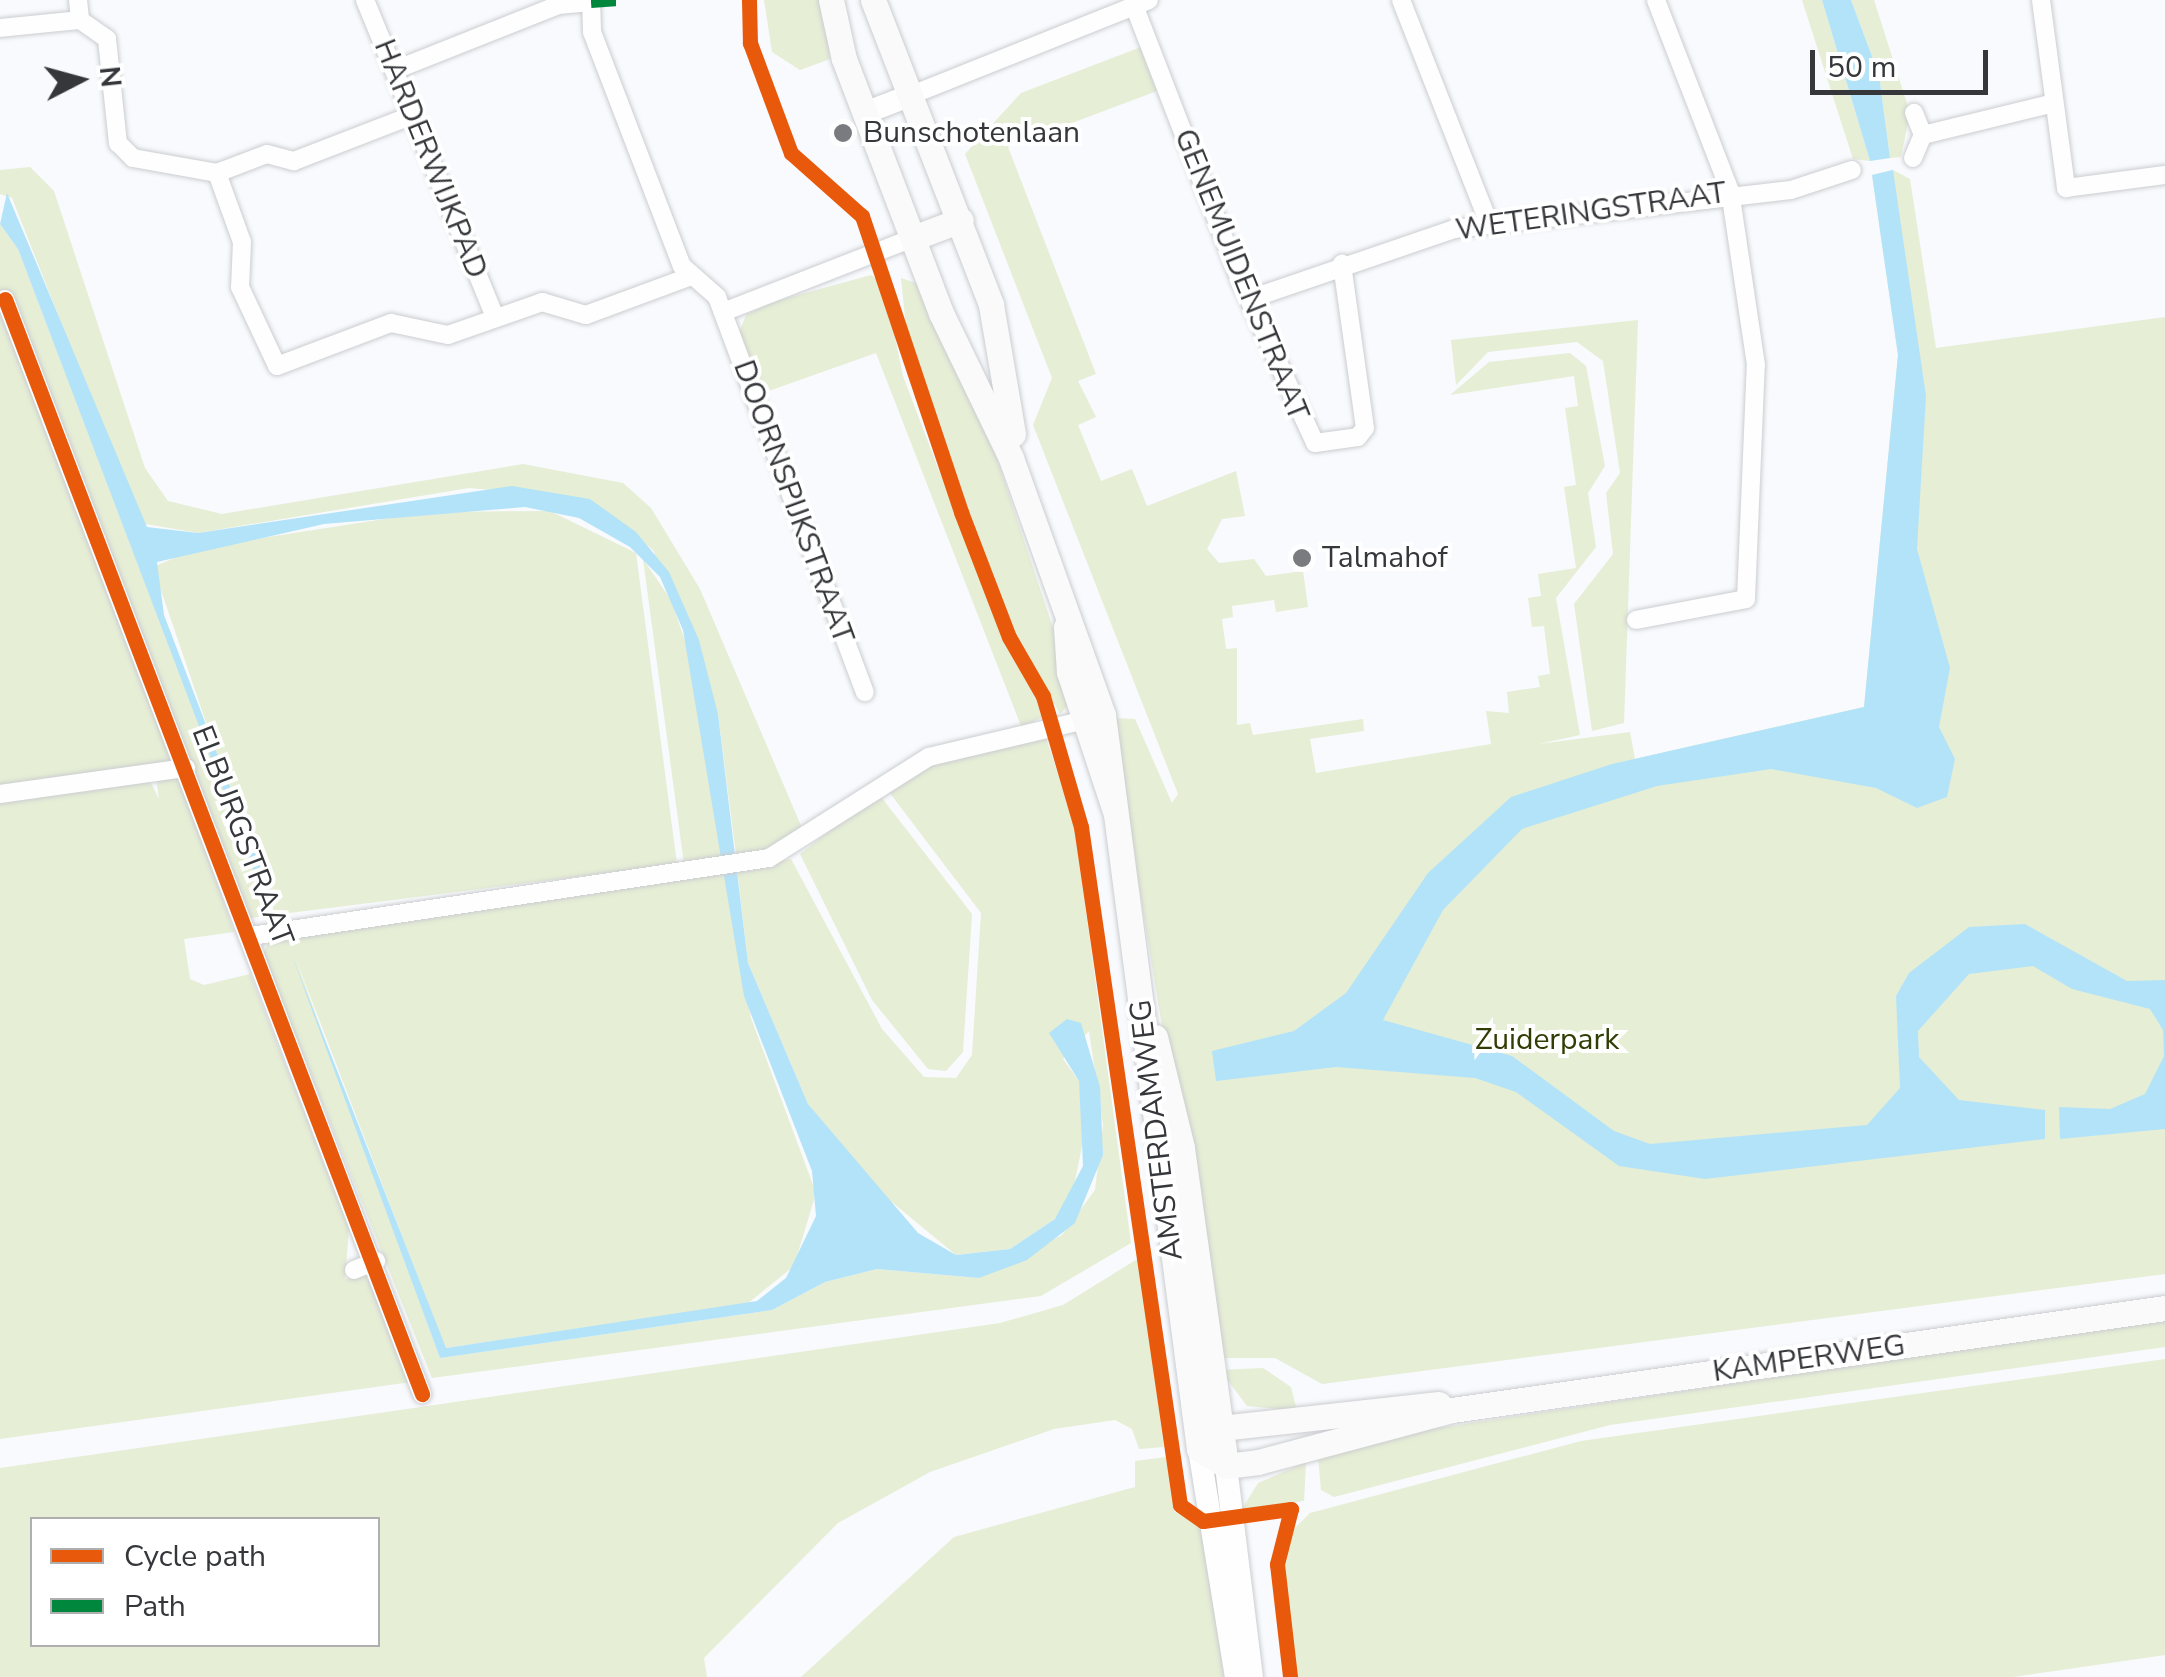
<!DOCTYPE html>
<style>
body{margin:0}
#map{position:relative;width:2165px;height:1677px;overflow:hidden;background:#f8fafd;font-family:"Nunito Sans",sans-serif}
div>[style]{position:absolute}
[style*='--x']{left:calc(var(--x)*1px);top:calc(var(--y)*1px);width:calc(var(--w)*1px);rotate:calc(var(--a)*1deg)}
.green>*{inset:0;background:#e6eed6}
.water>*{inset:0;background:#b3e3f9}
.roads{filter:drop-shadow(0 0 2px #cbcdd0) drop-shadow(0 0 2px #cbcdd0)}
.minor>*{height:18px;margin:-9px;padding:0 9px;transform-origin:9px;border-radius:9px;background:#fefeff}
.tertiary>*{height:22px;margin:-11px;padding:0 11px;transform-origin:11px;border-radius:11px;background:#fefeff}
.secondary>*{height:25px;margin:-12.5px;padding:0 12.5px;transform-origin:12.5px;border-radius:12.5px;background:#fbfafa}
.quiet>*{height:12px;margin-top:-6px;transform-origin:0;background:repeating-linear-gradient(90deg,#00873e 0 25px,transparent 0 37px)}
.cycleway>*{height:15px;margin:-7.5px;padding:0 7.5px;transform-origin:7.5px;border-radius:7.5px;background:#e8590c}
.dots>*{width:28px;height:28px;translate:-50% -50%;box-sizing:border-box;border:5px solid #fff;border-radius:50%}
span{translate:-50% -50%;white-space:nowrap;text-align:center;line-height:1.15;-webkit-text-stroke:8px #fff;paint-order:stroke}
.poi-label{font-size:30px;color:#36373b}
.left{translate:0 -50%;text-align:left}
.street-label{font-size:30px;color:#36373b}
.park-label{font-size:30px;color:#323d05}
.legend{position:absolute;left:30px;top:1517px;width:350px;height:130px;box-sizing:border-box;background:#fff;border:2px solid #afafb1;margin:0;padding:12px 18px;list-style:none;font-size:30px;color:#36373b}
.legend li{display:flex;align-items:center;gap:20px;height:50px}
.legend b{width:50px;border:2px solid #afafb1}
.north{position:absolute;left:30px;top:30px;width:100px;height:100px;-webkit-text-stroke:8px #fff;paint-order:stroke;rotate:84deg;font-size:28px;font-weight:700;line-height:40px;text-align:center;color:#36373b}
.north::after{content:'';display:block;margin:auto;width:35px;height:45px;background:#36373b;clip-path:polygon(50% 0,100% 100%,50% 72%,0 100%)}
.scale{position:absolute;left:1810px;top:50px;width:178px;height:45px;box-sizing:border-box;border:5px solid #36373b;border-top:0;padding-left:12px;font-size:30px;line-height:35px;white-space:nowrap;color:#36373b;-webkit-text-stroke:8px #fff;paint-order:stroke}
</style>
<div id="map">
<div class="green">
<div style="clip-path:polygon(764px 0,823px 0,830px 59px,800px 70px,772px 52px)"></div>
<div style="clip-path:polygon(1802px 0,1822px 0,1870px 161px,1853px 159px)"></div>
<div style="clip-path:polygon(1851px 0,1874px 0,1910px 113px,1901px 157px,1890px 158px,1879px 75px)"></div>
<div style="clip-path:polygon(1141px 47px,1157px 91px,1008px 147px,1096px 374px,1078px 381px,1096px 417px,1078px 425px,1101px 481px,1132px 469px,1147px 506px,1236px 471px,1245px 516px,1222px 519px,1207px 549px,1219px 563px,1254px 559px,1266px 576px,1303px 571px,1308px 607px,1276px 612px,1274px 600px,1232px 606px,1233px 617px,1222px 619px,1226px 649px,1237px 648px,1237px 725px,1250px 723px,1253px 735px,1363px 719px,1364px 731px,1310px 739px,1316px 773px,1491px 744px,1486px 711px,1509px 713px,1507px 692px,1540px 687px,1538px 676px,1550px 674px,1544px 626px,1532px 627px,1528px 598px,1541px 596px,1538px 574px,1576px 568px,1564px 487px,1576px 485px,1565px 408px,1578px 406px,1574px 376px,1450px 395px,1489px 362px,1570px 353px,1586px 366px,1605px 466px,1588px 493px,1596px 547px,1556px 598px,1580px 735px,1539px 744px,1630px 732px,1635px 759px,1864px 707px,1898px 355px,1872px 175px,1893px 170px,1910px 179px,1936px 348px,2165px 317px,2165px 1274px,1322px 1384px,1275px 1358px,1217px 1358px,1111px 718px,1135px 719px,1172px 803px,1178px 794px,1033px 425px,1052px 378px,965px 154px,1021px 93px)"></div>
<div style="clip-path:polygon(30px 167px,54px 191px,145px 468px,168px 501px,222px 514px,523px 464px,623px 483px,651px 508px,700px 589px,802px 828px,766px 851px,736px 855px,718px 714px,653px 550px,590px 499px,469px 488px,198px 533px,140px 523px,12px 198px,0 194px,0 170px)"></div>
<div style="clip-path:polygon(0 224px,18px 249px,267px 901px,153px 567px,198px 548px,429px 512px,550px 511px,636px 553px,677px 864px,251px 918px,0 301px)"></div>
<div style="clip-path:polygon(871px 275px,884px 284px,903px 376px,998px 626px,1038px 699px,1043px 717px,1030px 723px,1021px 726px,876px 353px,763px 393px,739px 333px,746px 315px,769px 303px)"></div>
<div style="clip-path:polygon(901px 278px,919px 284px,975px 392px,1055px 634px,1068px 706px,1060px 714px,1016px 638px,909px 357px)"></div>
<div style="clip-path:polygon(0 304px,174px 764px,0 788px)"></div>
<div style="clip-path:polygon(1638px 320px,1624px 723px,1592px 731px,1574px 604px,1613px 554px,1606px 493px,1620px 473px,1603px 361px,1577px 342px,1488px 352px,1456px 385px,1451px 340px)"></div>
<div style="clip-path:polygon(643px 559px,671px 600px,696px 673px,722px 857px,684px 864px)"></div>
<div style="clip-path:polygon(1046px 737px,1074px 823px,1131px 1243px,1041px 1296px,432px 1378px,263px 954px,269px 940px,723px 868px,751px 1018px,816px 1193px,794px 1266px,747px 1304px,445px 1348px,294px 954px,440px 1358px,772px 1310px,825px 1282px,877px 1269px,979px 1278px,1062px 1235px,1095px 1190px,1103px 1125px,1089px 1031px,1063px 1059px,1079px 1081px,1085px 1132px,1072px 1195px,1055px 1219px,1010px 1249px,956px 1255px,864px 1179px,808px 1104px,748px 963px,737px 868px,791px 859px,882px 1029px,924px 1077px,956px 1078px,972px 1055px,981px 913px,886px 788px,940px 762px)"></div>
<div style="clip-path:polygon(180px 777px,234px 932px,184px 939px,190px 979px,204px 985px,250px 974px,349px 1228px,345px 1279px,365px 1275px,426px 1380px,0 1439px,0 800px,149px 779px,159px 799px,156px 778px)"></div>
<div style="clip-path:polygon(878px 793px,972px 914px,963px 1052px,946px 1071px,928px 1069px,872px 1000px,800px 854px)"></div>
<div style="clip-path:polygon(evenodd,1139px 1258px,1164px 1447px,1139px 1449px,1132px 1429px,1115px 1420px,1054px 1429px,930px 1472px,838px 1523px,704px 1658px,707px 1677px,0 1677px,0 1468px,1000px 1323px,1063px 1305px,1139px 1258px,32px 1520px,378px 1520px,378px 1644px,32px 1644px,32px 1520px)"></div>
<div style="clip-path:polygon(2165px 1319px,2165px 1347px,1610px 1425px,1334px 1497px,1321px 1490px,1318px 1457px,1404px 1433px)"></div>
<div style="clip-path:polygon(2165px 1359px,2165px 1655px,2013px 1677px,1295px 1677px,1283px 1558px,1288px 1535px,1310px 1513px,1581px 1441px)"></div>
<div style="clip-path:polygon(1263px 1368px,1291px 1387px,1297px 1411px,1247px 1406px,1220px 1370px)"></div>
<div style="clip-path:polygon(1166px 1457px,1175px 1512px,1204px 1527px,1228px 1677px,801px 1677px,954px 1537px,1135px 1487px,1135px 1461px)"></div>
<div style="clip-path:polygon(1306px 1462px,1304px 1501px,1242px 1509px,1258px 1483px)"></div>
</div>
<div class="water">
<div style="clip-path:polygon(1822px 0,1851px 0,1879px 75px,1890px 158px,1870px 161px)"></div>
<div style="clip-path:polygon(1893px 170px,1926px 396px,1917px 549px,1950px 668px,1939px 727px,1955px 759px,1947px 797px,1917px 808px,1876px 788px,1771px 769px,1657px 786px,1522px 829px,1443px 910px,1383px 1020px,1512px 1056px,1614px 1131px,1650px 1144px,1867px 1125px,1900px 1088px,1896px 996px,1909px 973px,1969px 927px,2025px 924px,2127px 981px,2165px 980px,2165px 1129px,2060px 1139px,2059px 1107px,2110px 1109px,2145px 1094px,2164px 1056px,2163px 1030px,2150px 1009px,2072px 989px,2033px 966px,1969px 974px,1918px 1031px,1919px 1057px,1959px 1100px,2045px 1110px,2045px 1139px,1705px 1179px,1619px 1166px,1516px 1092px,1475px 1078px,1336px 1067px,1216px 1081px,1212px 1051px,1294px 1031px,1346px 993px,1428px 873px,1511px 797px,1612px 764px,1864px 707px,1898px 355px,1872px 175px)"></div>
<div style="clip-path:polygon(7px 193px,147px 527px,198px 533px,512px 486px,590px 499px,636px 532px,669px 572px,699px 640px,718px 714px,748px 963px,808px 1104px,918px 1233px,956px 1255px,1010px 1249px,1055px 1219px,1083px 1166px,1079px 1081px,1049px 1033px,1067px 1019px,1081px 1023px,1100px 1087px,1103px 1155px,1075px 1223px,1027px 1260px,979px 1278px,877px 1269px,825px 1282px,772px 1310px,440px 1358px,291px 953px,446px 1348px,757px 1301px,786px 1278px,816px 1216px,812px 1171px,744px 996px,683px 630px,660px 577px,630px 547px,579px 518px,525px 507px,324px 524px,157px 562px,164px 615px,272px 897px,265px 900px,18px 249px,0 224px)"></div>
</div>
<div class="roads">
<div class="minor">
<div style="--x:78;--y:0;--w:20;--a:84"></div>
<div style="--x:80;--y:20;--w:33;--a:35"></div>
<div style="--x:107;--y:39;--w:105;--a:84"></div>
<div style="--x:118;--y:143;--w:21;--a:45"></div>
<div style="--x:133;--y:158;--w:85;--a:10.1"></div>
<div style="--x:365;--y:0;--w:343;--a:67.7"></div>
<div style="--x:591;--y:0;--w:32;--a:88"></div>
<div style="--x:592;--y:32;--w:251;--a:69"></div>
<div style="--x:682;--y:266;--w:47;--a:41.5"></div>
<div style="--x:717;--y:297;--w:422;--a:69.5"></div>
<div style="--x:1401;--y:0;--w:240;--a:68.5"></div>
<div style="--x:2041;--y:0;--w:190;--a:82.4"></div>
<div style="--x:2066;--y:188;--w:100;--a:-7.5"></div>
<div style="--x:1135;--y:8;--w:294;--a:68.9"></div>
<div style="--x:1241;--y:282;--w:177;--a:65.3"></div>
<div style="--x:1315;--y:443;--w:43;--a:-7.9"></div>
<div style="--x:1358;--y:437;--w:11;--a:-52"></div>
<div style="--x:1365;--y:428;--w:166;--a:-98"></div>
<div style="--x:0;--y:28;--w:80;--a:-5.7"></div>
<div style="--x:395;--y:70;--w:175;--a:-21.7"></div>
<div style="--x:558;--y:5;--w:33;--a:-5"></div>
<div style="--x:914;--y:94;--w:253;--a:-21.8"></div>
<div style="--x:1923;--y:135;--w:135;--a:-13.7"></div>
<div style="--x:1913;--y:158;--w:25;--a:-67"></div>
<div style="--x:1923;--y:135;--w:24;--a:-112"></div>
<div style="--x:217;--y:173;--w:73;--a:70.1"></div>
<div style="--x:242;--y:242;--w:45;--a:92.5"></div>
<div style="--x:240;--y:287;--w:87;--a:64.9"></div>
<div style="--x:277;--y:366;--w:122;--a:-20.7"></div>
<div style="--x:391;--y:323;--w:58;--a:11.9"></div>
<div style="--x:448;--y:335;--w:100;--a:-19.3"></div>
<div style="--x:542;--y:302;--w:46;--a:16.5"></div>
<div style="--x:586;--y:315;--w:110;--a:-20.3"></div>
<div style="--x:217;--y:173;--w:53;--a:-20.8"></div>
<div style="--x:267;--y:154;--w:28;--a:15"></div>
<div style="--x:294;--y:161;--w:128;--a:-21.1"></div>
<div style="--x:5;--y:299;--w:1172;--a:69.15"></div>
<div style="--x:1250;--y:299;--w:216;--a:-18.9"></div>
<div style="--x:1454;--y:229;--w:339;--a:-6.6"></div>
<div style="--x:1791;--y:190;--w:64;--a:-18.2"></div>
<div style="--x:723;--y:312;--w:204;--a:-21.3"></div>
<div style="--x:1636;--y:620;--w:112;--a:-10.8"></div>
<div style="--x:1746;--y:599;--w:234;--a:-87.6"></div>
<div style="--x:1756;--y:365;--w:176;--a:-98.5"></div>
<div style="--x:1730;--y:191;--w:205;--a:-111.2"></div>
<div style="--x:0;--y:794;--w:188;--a:-8"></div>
<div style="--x:251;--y:936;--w:524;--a:-8.56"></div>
<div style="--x:769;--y:858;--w:189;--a:-32.3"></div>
<div style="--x:929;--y:757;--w:170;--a:-13.3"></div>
<div style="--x:354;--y:1270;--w:24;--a:-22"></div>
</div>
<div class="tertiary">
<div style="--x:865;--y:113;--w:53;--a:-21.2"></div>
<div style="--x:1199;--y:1449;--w:231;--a:80.8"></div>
<div style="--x:1226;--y:1466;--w:213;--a:83"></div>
</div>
<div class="secondary">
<div style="--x:831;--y:0;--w:60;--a:77.6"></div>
<div style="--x:844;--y:59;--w:272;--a:69.1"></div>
<div style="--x:941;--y:313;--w:161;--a:64.2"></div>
<div style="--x:1011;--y:458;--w:273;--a:70.3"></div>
<div style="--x:1103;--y:715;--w:740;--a:82.55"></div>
<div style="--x:873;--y:0;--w:327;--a:68.8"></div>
<div style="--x:991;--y:305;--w:131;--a:80.3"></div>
<div style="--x:913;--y:238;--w:51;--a:-20.6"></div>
<div style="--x:1066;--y:627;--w:45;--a:86.2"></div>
<div style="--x:1069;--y:672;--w:146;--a:71.7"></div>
<div style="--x:1155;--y:1037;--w:114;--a:76.3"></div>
<div style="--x:1182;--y:1148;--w:321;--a:82.1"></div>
<div style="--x:1210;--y:1438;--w:15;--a:-42"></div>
<div style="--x:1221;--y:1428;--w:219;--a:-6.3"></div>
<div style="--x:1199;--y:1449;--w:32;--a:32"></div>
<div style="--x:1226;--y:1466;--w:32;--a:-7"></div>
<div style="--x:1258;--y:1462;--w:201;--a:-15"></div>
<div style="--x:1452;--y:1410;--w:720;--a:-8.14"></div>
</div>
</div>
<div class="quiet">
<div style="--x:591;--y:2;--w:31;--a:-4"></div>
</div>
<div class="cycleway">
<div style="--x:749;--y:0;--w:43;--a:88.7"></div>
<div style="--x:750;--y:43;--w:117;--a:69.6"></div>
<div style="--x:791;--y:153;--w:95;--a:41.6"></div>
<div style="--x:862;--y:216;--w:312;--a:71.5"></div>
<div style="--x:961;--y:512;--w:134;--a:69"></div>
<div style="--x:1009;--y:637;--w:68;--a:60"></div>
<div style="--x:1043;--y:696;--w:136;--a:73.8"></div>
<div style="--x:1081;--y:827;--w:685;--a:81.69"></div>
<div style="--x:1180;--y:1505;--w:28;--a:35"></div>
<div style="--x:1203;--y:1521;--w:89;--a:-7.8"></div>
<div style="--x:1291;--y:1509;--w:57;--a:104.3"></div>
<div style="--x:1277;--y:1564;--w:114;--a:83.4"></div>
<div style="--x:5;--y:299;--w:1172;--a:69.15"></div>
</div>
<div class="dots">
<div style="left:843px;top:133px;background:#7a7b7f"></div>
<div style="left:1302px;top:558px;background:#7a7b7f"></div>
</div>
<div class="poi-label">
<span class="left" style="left:863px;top:133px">Bunschotenlaan</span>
<span class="left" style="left:1322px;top:558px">Talmahof</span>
</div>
<div class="street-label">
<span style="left:430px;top:159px;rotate:68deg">HARDERWIJKPAD</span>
<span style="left:1591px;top:212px;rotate:-8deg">WETERINGSTRAAT</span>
<span style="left:1241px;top:275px;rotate:68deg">GENEMUIDENSTRAAT</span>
<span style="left:793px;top:502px;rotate:70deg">DOORNSPIJKSTRAAT</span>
<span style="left:242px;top:836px;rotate:69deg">ELBURGSTRAAT</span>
<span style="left:1157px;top:1130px;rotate:-97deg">AMSTERDAMWEG</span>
<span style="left:1809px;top:1359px;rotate:-8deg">KAMPERWEG</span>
</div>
<div class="park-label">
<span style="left:1547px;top:1040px">Zuiderpark</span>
</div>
<ul class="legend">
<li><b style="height:12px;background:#e8590c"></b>Cycle path</li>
<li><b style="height:12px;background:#00873e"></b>Path</li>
</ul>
<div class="north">N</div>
<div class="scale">50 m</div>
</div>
